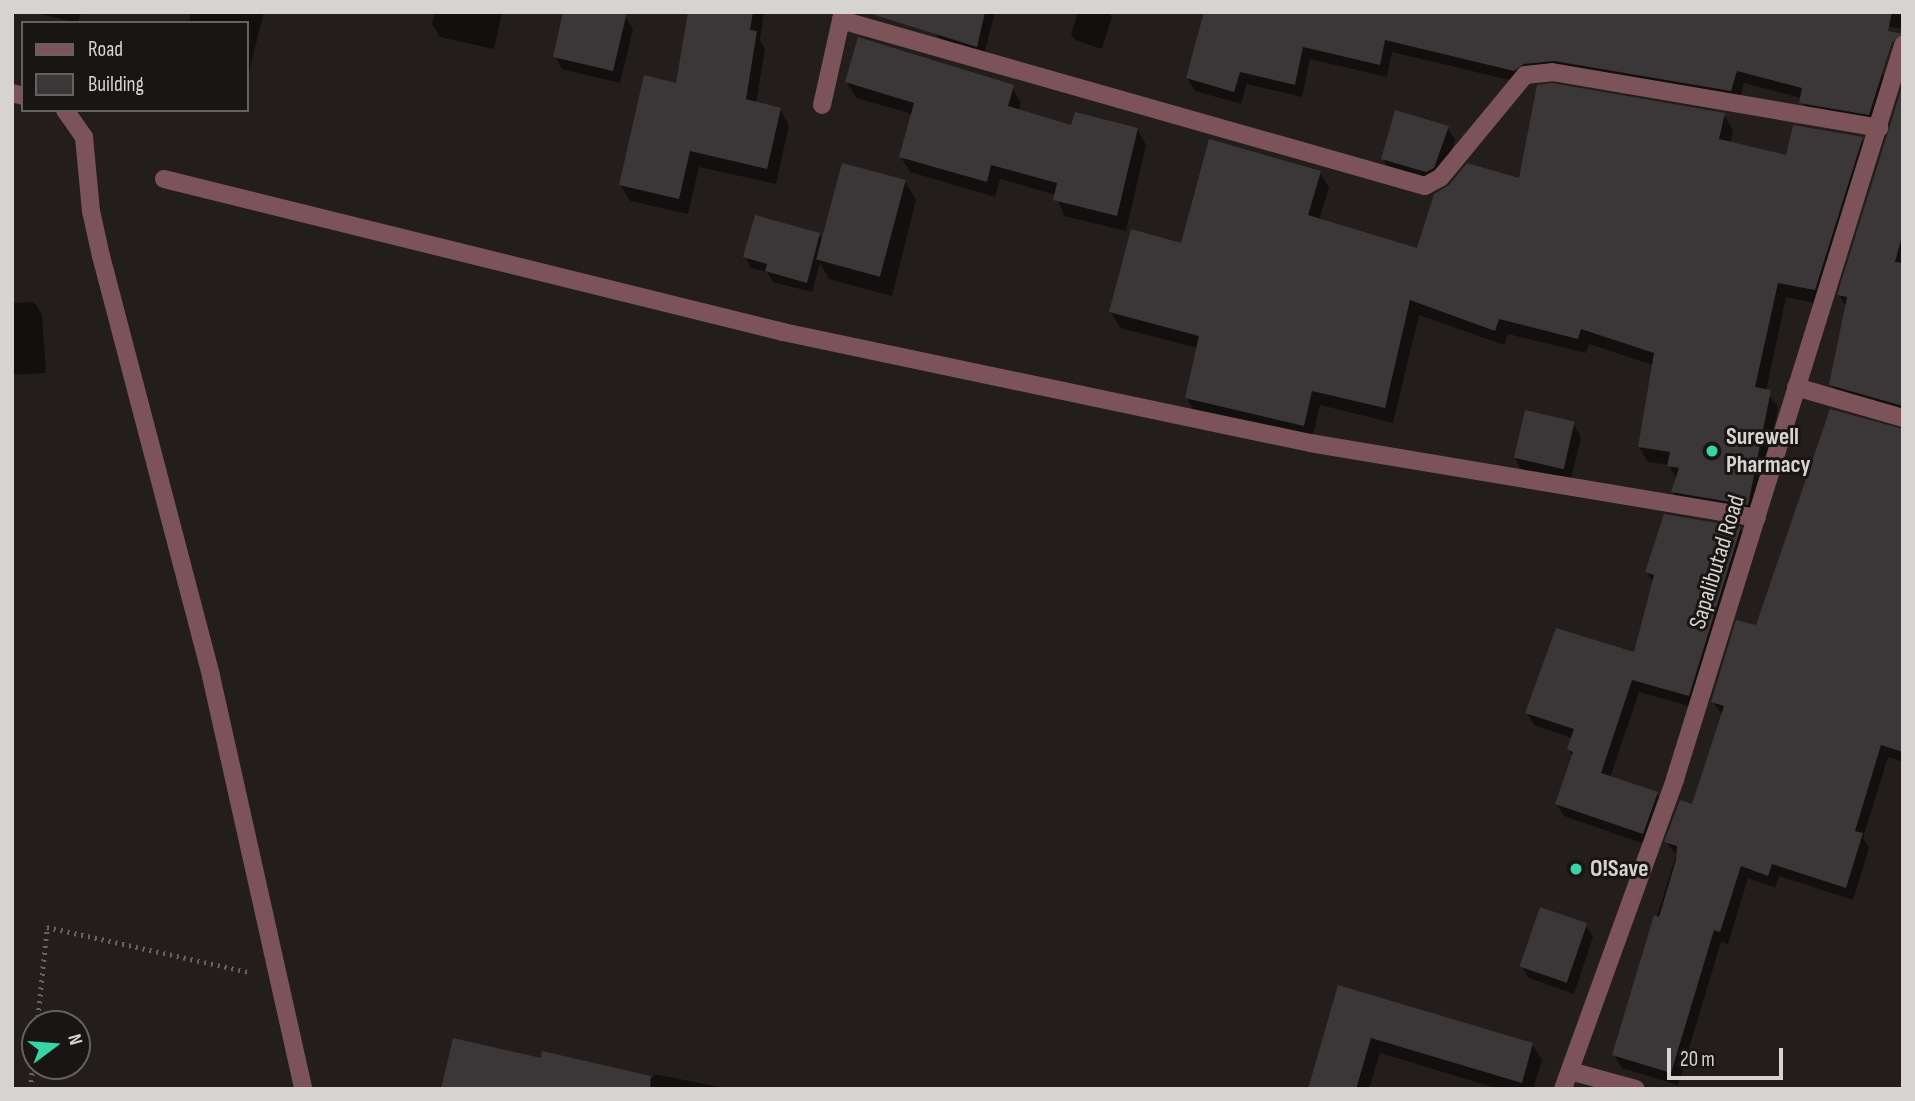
<!DOCTYPE html>
<style>
body{margin:0}
#map{position:relative;width:1915px;height:1101px;overflow:hidden;background:#231e1c;font-family:"Sofia Sans Condensed",sans-serif}
div>[style]{position:absolute}
[style*='--x']{left:calc(var(--x)*1px);top:calc(var(--y)*1px);width:calc(var(--w)*1px);rotate:calc(var(--a)*1deg)}
.shadow>*{inset:0;background:#0007}
.building>*{inset:0;background:#3b3638;transform-origin:0 0}
.path>*{height:4.5px;margin-top:-2.25px;transform-origin:0;background:repeating-linear-gradient(90deg,#676361 0 2px,transparent 0 7px)}
.minor>*{height:18px;margin:-9px;padding:0 9px;transform-origin:9px;border-radius:9px;background:#7c5358}
.dots>*{width:19px;height:19px;translate:-50% -50%;box-sizing:border-box;border:4px solid #191513;border-radius:50%}
span{translate:-50% -50%;white-space:nowrap;text-align:center;line-height:1.15;-webkit-text-stroke:6px #191513;paint-order:stroke}
.poi-label{font-size:24px;color:#d6d3d1;font-weight:700}
.left{translate:0 -50%;text-align:left}
.street-label{font-size:24px;color:#d6d3d1}
.frame{position:absolute;inset:0;border:14px solid #d6d3d1;pointer-events:none}
.legend{position:absolute;left:21px;top:21px;width:228px;height:91px;box-sizing:border-box;background:#191513;border:2px solid #65615f;margin:0;padding:9px 12px;list-style:none;font-size:21px;color:#d6d3d1}
.legend li{display:flex;align-items:center;gap:14px;height:35px}
.legend b{width:35px;border:2px solid #65615f}
.north{position:absolute;left:21px;top:1010px;width:70px;height:70px;box-sizing:border-box;background:#191513;border:2px solid #65615f;border-radius:50%;rotate:74deg;font-size:19px;font-weight:700;line-height:28px;text-align:center;color:#d6d3d1}
.north::after{content:'';display:block;margin:auto;width:24px;height:32px;background:#37d4a6;clip-path:polygon(50% 0,100% 100%,50% 72%,0 100%)}
.scale{position:absolute;left:1667px;top:1048px;width:116px;height:32px;box-sizing:border-box;border:4px solid #d6d3d1;border-top:0;padding-left:9px;font-size:21px;line-height:24px;white-space:nowrap;color:#d6d3d1;-webkit-text-stroke:5px #191513;paint-order:stroke}
</style>
<div id="map">
<div class="shadow">
<div style="clip-path:polygon(31px 12px,81px 12px,78px 23px)"></div>
<div style="clip-path:polygon(191px 12px,264px 12px,247px 80px,247px 23px,189px 23px)"></div>
<div style="clip-path:polygon(435px 12px,502px 12px,494px 49px,440px 37px,432px 24px)"></div>
<div style="clip-path:polygon(690px 12px,764px 12px,760px 40px,765px 49px,756px 104px,780px 109px,789px 125px,776px 184px,699px 167px,688px 214px,630px 201px,620px 185px,678px 85px)"></div>
<div style="clip-path:polygon(942px 12px,995px 12px,983px 59px,944px 47px,937px 35px)"></div>
<div style="clip-path:polygon(1078px 12px,1109px 12px,1112px 17px,1102px 49px,1075px 40px,1071px 34px)"></div>
<div style="clip-path:polygon(1206px 12px,1882px 73px,1889px 86px,1877px 127px,1808px 115px,1801px 98px,1744px 83px,1738px 104px,1531px 76px,1522px 83px,1392px 52px,1387px 77px,1310px 59px,1302px 97px,1247px 84px,1241px 104px,1195px 91px,1187px 78px)"></div>
<div style="clip-path:polygon(1808px 12px,1903px 12px,1903px 29px)"></div>
<div style="clip-path:polygon(625px 16px,633px 29px,620px 83px,562px 69px,555px 56px)"></div>
<div style="clip-path:polygon(930px 59px,1012px 87px,1021px 103px,1019px 111px,1073px 127px,1137px 129px,1146px 145px,1126px 231px,1064px 216px,1056px 195px,1000px 179px,995px 197px,910px 172px,900px 156px,912px 114px,856px 98px,847px 82px,925px 68px)"></div>
<div style="clip-path:polygon(1903px 90px,1903px 416px,1839px 398px,1831px 384px,1847px 308px,1839px 295px)"></div>
<div style="clip-path:polygon(1724px 115px,1733px 130px,1730px 144px,1787px 157px,1861px 138px,1870px 154px,1823px 305px,1786px 297px,1766px 391px,1778px 407px,1756px 520px,1682px 507px,1673px 492px,1677px 480px,1669px 465px,1648px 462px,1639px 447px,1653px 365px,1589px 344px,1586px 353px,1508px 334px,1504px 345px,1419px 315px,1393px 423px,1320px 405px,1312px 440px,1195px 413px,1187px 398px,1198px 348px,1120px 328px,1111px 312px,1183px 245px,1320px 172px,1329px 188px,1319px 220px,1418px 250px,1520px 180px)"></div>
<div style="clip-path:polygon(1447px 127px,1455px 140px,1440px 181px,1390px 172px,1383px 159px)"></div>
<div style="clip-path:polygon(905px 181px,916px 200px,892px 296px,829px 279px,820px 263px,812px 292px,773px 282px,767px 272px,751px 268px,745px 257px,819px 234px,823px 242px)"></div>
<div style="clip-path:polygon(34px 302px,42px 314px,46px 373px,12px 375px,12px 303px)"></div>
<div style="clip-path:polygon(1574px 424px,1581px 437px,1570px 483px,1522px 471px,1515px 458px)"></div>
<div style="clip-path:polygon(1903px 430px,1903px 762px,1888px 757px,1863px 838px,1869px 848px,1853px 900px,1779px 876px,1775px 888px,1748px 878px,1728px 944px,1721px 942px,1678px 1085px,1622px 1068px,1614px 1055px,1676px 855px,1666px 842px,1693px 807px,1723px 716px,1713px 702px,1757px 627px)"></div>
<div style="clip-path:polygon(1740px 528px,1748px 541px,1696px 708px,1639px 692px,1610px 778px,1657px 794px,1664px 807px,1650px 846px,1564px 816px,1557px 804px,1573px 757px,1569px 749px,1572px 738px,1534px 725px,1527px 713px,1635px 654px,1654px 584px,1647px 572px)"></div>
<div style="clip-path:polygon(1585px 925px,1593px 937px,1574px 994px,1529px 978px,1521px 966px)"></div>
<div style="clip-path:polygon(1339px 987px,1532px 1044px,1542px 1060px,1533px 1089px,1499px 1089px,1380px 1053px,1369px 1089px,1309px 1089px)"></div>
<div style="clip-path:polygon(543px 1053px,653px 1078px,654px 1074px,730px 1089px,443px 1089px,542px 1060px)"></div>
</div>
<div class="building">
<div style="clip-path:polygon(563px 12px,627px 12px,613px 71px,553px 57px)"></div>
<div style="clip-path:polygon(688px 12px,753px 12px,750px 30px,757px 31px,746px 99px,781px 108px,767px 169px,690px 151px,679px 199px,619px 185px,644px 75px,676px 83px)"></div>
<div style="clip-path:polygon(865px 12px,985px 12px,977px 47px)"></div>
<div style="clip-path:polygon(1204px 12px,1892px 12px,1888px 31px,1903px 34px,1892px 42px,1869px 115px,1799px 103px,1802px 88px,1737px 71px,1731px 91px,1554px 61px,1524px 64px,1514px 71px,1385px 40px,1380px 65px,1303px 47px,1295px 85px,1240px 72px,1234px 92px,1186px 78px)"></div>
<div style="clip-path:polygon(858px 37px,1014px 85px,1008px 106px,1071px 125px,1075px 112px,1138px 128px,1117px 216px,1053px 200px,1057px 183px,991px 165px,987px 182px,899px 157px,914px 103px,845px 82px)"></div>
<div style="clip-path:polygon(1552px 83px,1725px 113px,1719px 139px,1786px 155px,1793px 125px,1863px 137px,1815px 290px,1778px 283px,1755px 387px,1771px 390px,1748px 505px,1671px 492px,1679px 468px,1667px 466px,1670px 452px,1638px 447px,1654px 353px,1581px 329px,1578px 339px,1499px 319px,1495px 331px,1410px 300px,1385px 408px,1312px 391px,1304px 426px,1185px 398px,1199px 336px,1109px 312px,1131px 229px,1181px 243px,1209px 139px,1321px 171px,1308px 215px,1417px 248px,1434px 194px,1449px 185px,1467px 163px,1519px 178px,1537px 85px)"></div>
<div style="clip-path:polygon(1903px 84px,1903px 232px,1895px 262px,1903px 263px,1903px 406px,1829px 385px,1847px 297px,1837px 295px)"></div>
<div style="clip-path:polygon(1395px 110px,1449px 126px,1434px 168px,1426px 172px,1381px 159px)"></div>
<div style="left:842px;top:163px;width:66px;height:100px;rotate:15deg"></div>
<div style="clip-path:polygon(755px 215px,820px 233px,807px 283px,765px 271px,767px 264px,743px 257px)"></div>
<div style="clip-path:polygon(1830px 409px,1903px 429px,1903px 752px,1881px 745px,1855px 831px,1863px 833px,1846px 888px,1772px 864px,1768px 876px,1741px 866px,1720px 932px,1714px 930px,1671px 1073px,1612px 1055px,1654px 915px,1659px 917px,1676px 860px,1677px 846px,1664px 842px,1680px 800px,1692px 804px,1724px 706px,1711px 702px,1736px 620px,1756px 625px)"></div>
<div style="left:1525px;top:410px;width:51px;height:49px;rotate:13deg"></div>
<div style="clip-path:polygon(1664px 514px,1741px 527px,1689px 696px,1632px 680px,1601px 773px,1658px 792px,1643px 834px,1555px 804px,1573px 752px,1567px 749px,1574px 729px,1525px 713px,1556px 628px,1634px 652px,1654px 575px,1645px 572px)"></div>
<div style="left:1540px;top:907px;width:50px;height:63px;rotate:19deg"></div>
<div style="clip-path:polygon(1338px 985px,1533px 1043px,1522px 1083px,1371px 1038px,1356px 1089px,1308px 1089px)"></div>
<div style="clip-path:polygon(453px 1038px,541px 1058px,542px 1051px,651px 1076px,650px 1089px,441px 1089px)"></div>
</div>
<div class="path">
<div style="--x:37;--y:1024;--w:98;--a:-84.1"></div>
<div style="--x:47;--y:927;--w:206;--a:12.6"></div>
<div style="--x:30;--y:1089;--w:47;--a:-83.9"></div>
</div>
<div class="minor">
<div style="--x:843;--y:12;--w:8;--a:104"></div>
<div style="--x:841;--y:20;--w:607;--a:15.87"></div>
<div style="--x:1425;--y:186;--w:18;--a:-29"></div>
<div style="--x:1441;--y:177;--w:132;--a:-50.5"></div>
<div style="--x:1525;--y:75;--w:27;--a:-6"></div>
<div style="--x:1552;--y:72;--w:332;--a:9.7"></div>
<div style="--x:12;--y:93;--w:11;--a:15"></div>
<div style="--x:822;--y:105;--w:87;--a:-77.4"></div>
<div style="--x:65;--y:110;--w:33;--a:55"></div>
<div style="--x:84;--y:137;--w:74;--a:84.6"></div>
<div style="--x:91;--y:211;--w:46;--a:77.5"></div>
<div style="--x:101;--y:256;--w:434;--a:75.3"></div>
<div style="--x:211;--y:676;--w:423;--a:77.4"></div>
<div style="--x:164;--y:179;--w:638;--a:13.88"></div>
<div style="--x:783;--y:332;--w:539;--a:11.89"></div>
<div style="--x:1310;--y:443;--w:453;--a:9.5"></div>
<div style="--x:1796;--y:387;--w:111;--a:16.2"></div>
<div style="--x:1570;--y:1071;--w:68;--a:15.3"></div>
<div style="--x:1563;--y:1089;--w:330;--a:-70.1"></div>
<div style="--x:1675;--y:779;--w:769;--a:-72.74"></div>
</div>
<div class="dots">
<div style="left:1712px;top:451px;background:#37d4a6"></div>
<div style="left:1576px;top:869px;background:#37d4a6"></div>
</div>
<div class="poi-label">
<span class="left" style="left:1726px;top:451px">Surewell<br>Pharmacy</span>
<span class="left" style="left:1590px;top:869px">O!Save</span>
</div>
<div class="street-label">
<span style="left:1717px;top:562px;rotate:-73deg">Sapalibutad Road</span>
</div>
<div class="frame"></div>
<ul class="legend">
<li><b style="height:9px;background:#7c5358"></b>Road</li>
<li><b style="height:19px;background:#3b3638"></b>Building</li>
</ul>
<div class="north">N</div>
<div class="scale">20 m</div>
</div>
